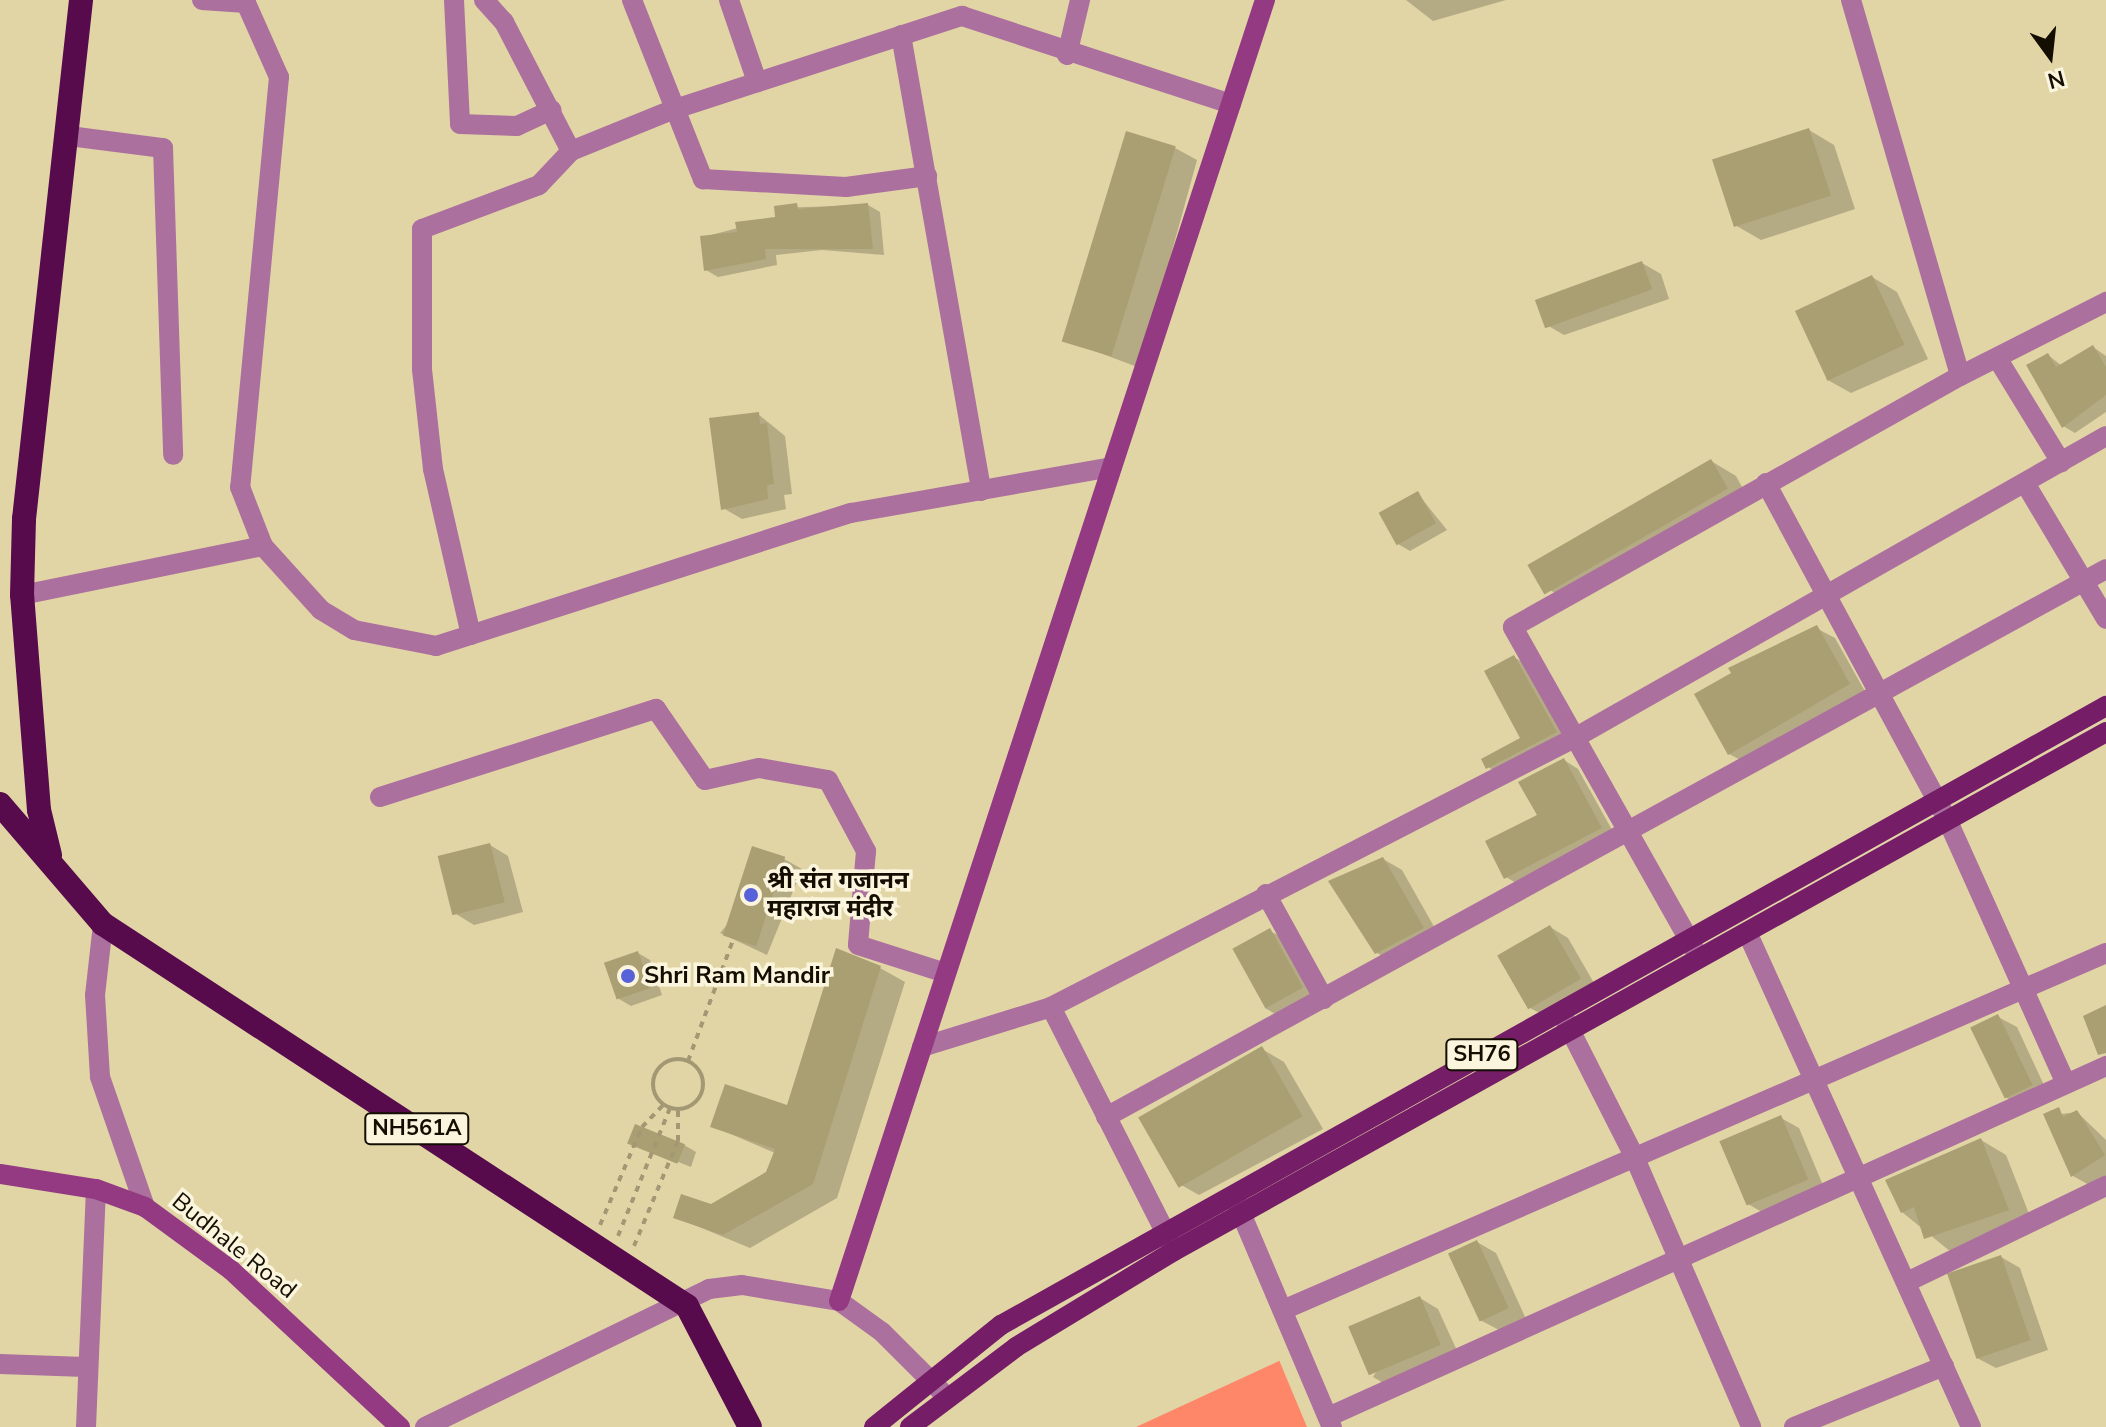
<!DOCTYPE html>
<meta charset="utf-8">
<style>
body{margin:0}
#map{position:relative;width:2106px;height:1427px;overflow:hidden;background:#e1d5a6;font-family:"Nunito Sans","Noto Sans Devanagari",sans-serif}
div>[style]{position:absolute}
[style*='--x']{left:calc(var(--x)*1px);top:calc(var(--y)*1px);width:calc(var(--w)*1px);rotate:calc(var(--a)*1deg)}
.green>*{inset:0;background:#fe8769}
.shadow>*{inset:0;background:#0003}
.building>*{inset:0;background:#aa9f72;transform-origin:0 0}
.path>*{height:4px;margin-top:-2px;transform-origin:0;background:repeating-linear-gradient(90deg,#a29874 0 6px,transparent 0 12px)}
.path>.ring{margin:-2px;padding:0;box-sizing:content-box;background:none;border:4px solid #a29874;border-radius:50%}
.street>*{height:20px;margin:-10px;padding:0 10px;transform-origin:10px;border-radius:10px;background:#ac709e}
.secondary>*{height:20px;margin:-10px;padding:0 10px;transform-origin:10px;border-radius:10px;background:#933a82}
.primary>*{height:20px;margin:-10px;padding:0 10px;transform-origin:10px;border-radius:10px;background:#751d67}
.highway>*{height:24px;margin:-12px;padding:0 12px;transform-origin:12px;border-radius:12px;background:#570a4c}
.dots>*{width:22px;height:22px;translate:-50% -50%;box-sizing:border-box;border:4px solid #fbf5de;border-radius:50%}
span{translate:-50% -50%;white-space:nowrap;text-align:center;line-height:1.15;-webkit-text-stroke:7px #fbf5de;paint-order:stroke}
.shield-label span{padding:2px 6px;background:#fbf5de;border:2px solid;border-radius:6px;-webkit-text-stroke-width:0}
.shield-label{font-size:22px;color:#130e01;font-weight:700}
.poi-label{font-size:24px;color:#130e01;font-weight:700}
.left{translate:0 -50%;text-align:left}
.street-label{font-size:24px;color:#130e01}
.north{position:absolute;left:2010px;top:16px;width:80px;height:80px;-webkit-text-stroke:6px #fbf5de;paint-order:stroke;rotate:165deg;font-size:22px;font-weight:700;line-height:32px;text-align:center;color:#130e01}
.north::after{content:'';display:block;margin:auto;width:28px;height:36px;background:#130e01;clip-path:polygon(50% 0,100% 100%,50% 72%,0 100%)}
</style>
<div id="map">
<div class="green">
<div style="clip-path:polygon(1279px 1360px,1307px 1427px,1136px 1427px,1279px 1361px)"></div>
</div>
<div class="shadow">
<div style="clip-path:polygon(1406px 0,1506px 0,1433px 21px)"></div>
<div style="clip-path:polygon(1809px 130px,1834px 145px,1855px 209px,1761px 240px,1735px 225px)"></div>
<div style="clip-path:polygon(1175px 148px,1197px 160px,1140px 368px,1071px 342px)"></div>
<div style="clip-path:polygon(868px 205px,880px 212px,884px 255px,822px 250px,776px 255px,777px 265px,718px 277px,706px 270px,703px 237px,777px 218px,776px 208px)"></div>
<div style="clip-path:polygon(1642px 263px,1661px 274px,1669px 299px,1564px 335px,1545px 324px)"></div>
<div style="clip-path:polygon(1872px 277px,1897px 292px,1928px 359px,1851px 393px,1826px 379px)"></div>
<div style="clip-path:polygon(2093px 347px,2106px 356px,2106px 412px,2075px 433px,2063px 426px,2048px 355px,2062px 366px)"></div>
<div style="clip-path:polygon(758px 414px,785px 436px,792px 494px,784px 495px,786px 509px,742px 519px,723px 508px)"></div>
<div style="clip-path:polygon(1711px 461px,1736px 476px,1751px 503px,1565px 599px,1540px 584px)"></div>
<div style="clip-path:polygon(1418px 494px,1447px 530px,1410px 551px,1398px 544px)"></div>
<div style="clip-path:polygon(1816px 628px,1835px 638px,1867px 695px,1748px 764px,1729px 754px)"></div>
<div style="clip-path:polygon(1514px 657px,1532px 668px,1575px 743px,1506px 778px,1488px 767px,1523px 739px)"></div>
<div style="clip-path:polygon(1564px 760px,1578px 769px,1616px 837px,1521px 886px,1506px 877px)"></div>
<div style="clip-path:polygon(490px 845px,508px 856px,523px 912px,474px 925px,456px 914px)"></div>
<div style="clip-path:polygon(784px 859px,802px 869px,767px 955px,720px 933px)"></div>
<div style="clip-path:polygon(1383px 859px,1402px 870px,1441px 939px,1396px 964px,1377px 953px,1331px 882px)"></div>
<div style="clip-path:polygon(1550px 927px,1568px 938px,1598px 990px,1549px 1018px,1530px 1008px)"></div>
<div style="clip-path:polygon(1270px 931px,1289px 941px,1320px 999px,1284px 1019px,1265px 1008px)"></div>
<div style="clip-path:polygon(638px 953px,650px 960px,662px 995px,631px 1006px,619px 999px)"></div>
<div style="clip-path:polygon(880px 968px,905px 982px,837px 1198px,750px 1248px,675px 1217px,712px 1207px,768px 1173px,775px 1153px,712px 1126px,788px 1108px)"></div>
<div style="clip-path:polygon(1998px 1017px,2017px 1027px,2049px 1096px,2024px 1107px,2005px 1097px)"></div>
<div style="clip-path:polygon(1262px 1049px,1284px 1062px,1323px 1129px,1199px 1195px,1176px 1182px)"></div>
<div style="clip-path:polygon(2077px 1112px,2106px 1140px,2106px 1177px,2091px 1186px,2073px 1176px,2046px 1116px)"></div>
<div style="clip-path:polygon(1781px 1118px,1799px 1128px,1825px 1190px,1767px 1215px,1748px 1204px)"></div>
<div style="clip-path:polygon(1981px 1140px,2006px 1155px,2033px 1224px,1951px 1252px,1902px 1212px)"></div>
<div style="clip-path:polygon(628px 1142px,684px 1145px,696px 1152px,691px 1167px)"></div>
<div style="clip-path:polygon(1477px 1242px,1496px 1253px,1526px 1319px,1499px 1330px,1480px 1320px)"></div>
<div style="clip-path:polygon(2001px 1257px,2020px 1268px,2048px 1350px,1996px 1368px,1977px 1358px)"></div>
<div style="clip-path:polygon(1420px 1298px,1438px 1309px,1459px 1355px,1392px 1388px,1373px 1377px)"></div>
</div>
<div class="building">
<div style="left:1809px;top:128px;width:71px;height:102px;rotate:72deg"></div>
<div style="left:1126px;top:131px;width:52px;height:220px;rotate:17deg"></div>
<div style="clip-path:polygon(797px 203px,798px 209px,868px 203px,873px 249px,765px 249px,766px 259px,704px 271px,700px 236px,737px 232px,735px 222px,775px 217px,774px 206px)"></div>
<div style="left:1642px;top:261px;width:30px;height:114px;rotate:70deg"></div>
<div style="left:1872px;top:275px;width:77px;height:85px;rotate:65deg"></div>
<div style="clip-path:polygon(2093px 345px,2106px 367px,2106px 395px,2062px 428px,2026px 365px,2048px 353px,2056px 367px)"></div>
<div style="clip-path:polygon(759px 412px,760px 424px,767px 423px,774px 484px,767px 485px,768px 499px,721px 510px,709px 418px)"></div>
<div style="left:1711px;top:459px;width:34px;height:212px;rotate:60deg"></div>
<div style="left:1418px;top:491px;width:37px;height:45px;rotate:61deg"></div>
<div style="clip-path:polygon(1817px 625px,1850px 684px,1728px 755px,1694px 694px,1731px 673px,1728px 668px)"></div>
<div style="clip-path:polygon(1514px 655px,1557px 732px,1486px 769px,1481px 759px,1520px 738px,1484px 671px)"></div>
<div style="clip-path:polygon(1564px 758px,1602px 828px,1504px 879px,1485px 841px,1537px 815px,1518px 782px)"></div>
<div style="left:490px;top:843px;width:61px;height:54px;rotate:76deg"></div>
<div style="left:752px;top:846px;width:35px;height:94px;rotate:18deg"></div>
<div style="clip-path:polygon(1383px 857px,1424px 928px,1375px 954px,1328px 881px)"></div>
<div style="left:1550px;top:925px;width:62px;height:61px;rotate:60deg"></div>
<div style="left:1270px;top:928px;width:68px;height:43px;rotate:61deg"></div>
<div style="clip-path:polygon(836px 948px,881px 966px,813px 1184px,723px 1235px,673px 1218px,681px 1194px,711px 1204px,766px 1172px,775px 1149px,710px 1127px,725px 1084px,787px 1105px)"></div>
<div style="left:638px;top:951px;width:39px;height:36px;rotate:71deg"></div>
<div style="clip-path:polygon(2106px 1005px,2106px 1053px,2098px 1055px,2083px 1016px)"></div>
<div style="left:1998px;top:1014px;width:79px;height:31px;rotate:64deg"></div>
<div style="left:1262px;top:1046px;width:81px;height:143px;rotate:60deg"></div>
<div style="clip-path:polygon(2059px 1107px,2063px 1117px,2077px 1110px,2105px 1155px,2071px 1177px,2043px 1114px)"></div>
<div style="left:1781px;top:1115px;width:70px;height:67px;rotate:67deg"></div>
<div style="left:635px;top:1124px;width:54px;height:21px;rotate:22deg"></div>
<div style="clip-path:polygon(1981px 1138px,2009px 1210px,1924px 1239px,1914px 1207px,1901px 1213px,1885px 1180px)"></div>
<div style="left:1477px;top:1240px;width:75px;height:32px;rotate:65deg"></div>
<div style="left:2001px;top:1255px;width:90px;height:57px;rotate:71deg"></div>
<div style="left:1420px;top:1296px;width:53px;height:78px;rotate:67deg"></div>
</div>
<div class="path">
<div class="ring" style="left:653px;top:1059px;width:46px;height:46px"></div>
<div style="--x:688;--y:1061;--w:129;--a:-69.6"></div>
<div style="--x:600;--y:1225;--w:107;--a:-66.8"></div>
<div style="--x:642;--y:1127;--w:30;--a:-46"></div>
<div style="--x:618;--y:1236;--w:138;--a:-67.9"></div>
<div style="--x:634;--y:1246;--w:114;--a:-67.3"></div>
<div style="--x:678;--y:1141;--w:32;--a:-90"></div>
</div>
<div class="street">
<div style="--x:202;--y:0;--w:44;--a:3.9"></div>
<div style="--x:246;--y:3;--w:81;--a:66"></div>
<div style="--x:279;--y:77;--w:412;--a:95.4"></div>
<div style="--x:240;--y:487;--w:63;--a:68.7"></div>
<div style="--x:454;--y:0;--w:124;--a:87.2"></div>
<div style="--x:460;--y:124;--w:57;--a:2"></div>
<div style="--x:517;--y:126;--w:38;--a:-25"></div>
<div style="--x:484;--y:0;--w:30;--a:48"></div>
<div style="--x:504;--y:22;--w:145;--a:62.6"></div>
<div style="--x:632;--y:0;--w:193;--a:68.4"></div>
<div style="--x:703;--y:179;--w:143;--a:3.2"></div>
<div style="--x:846;--y:187;--w:82;--a:-7.7"></div>
<div style="--x:729;--y:0;--w:87;--a:71.1"></div>
<div style="--x:1851;--y:0;--w:391;--a:73.8"></div>
<div style="--x:901;--y:35;--w:463;--a:80"></div>
<div style="--x:1067;--y:55;--w:57;--a:-76.7"></div>
<div style="--x:69;--y:136;--w:95;--a:7.3"></div>
<div style="--x:163;--y:148;--w:307;--a:88.1"></div>
<div style="--x:1999;--y:361;--w:119;--a:58.5"></div>
<div style="--x:1766;--y:483;--w:382;--a:61.7"></div>
<div style="--x:1947;--y:819;--w:290;--a:65.8"></div>
<div style="--x:2025;--y:483;--w:158;--a:59.2"></div>
<div style="--x:22;--y:595;--w:246;--a:-11.5"></div>
<div style="--x:263;--y:546;--w:86;--a:47.8"></div>
<div style="--x:321;--y:610;--w:39;--a:31"></div>
<div style="--x:354;--y:630;--w:84;--a:11"></div>
<div style="--x:436;--y:646;--w:436;--a:-17.8"></div>
<div style="--x:851;--y:513;--w:265;--a:-10"></div>
<div style="--x:471;--y:635;--w:170;--a:-102.9"></div>
<div style="--x:433;--y:469;--w:101;--a:-96.3"></div>
<div style="--x:422;--y:369;--w:140;--a:-90"></div>
<div style="--x:422;--y:229;--w:125;--a:-20.6"></div>
<div style="--x:539;--y:185;--w:47;--a:-46.7"></div>
<div style="--x:571;--y:151;--w:109;--a:-22.1"></div>
<div style="--x:672;--y:110;--w:305;--a:-18"></div>
<div style="--x:962;--y:16;--w:283;--a:18.1"></div>
<div style="--x:380;--y:797;--w:290;--a:-17.7"></div>
<div style="--x:656;--y:709;--w:86;--a:55.4"></div>
<div style="--x:705;--y:780;--w:55;--a:-12.5"></div>
<div style="--x:759;--y:768;--w:70;--a:9.9"></div>
<div style="--x:828;--y:780;--w:81;--a:61.8"></div>
<div style="--x:866;--y:851;--w:94;--a:94.9"></div>
<div style="--x:858;--y:945;--w:92;--a:17.7"></div>
<div style="--x:1266;--y:894;--w:120;--a:61.1"></div>
<div style="--x:103;--y:924;--w:71;--a:96.4"></div>
<div style="--x:95;--y:995;--w:82;--a:86.5"></div>
<div style="--x:100;--y:1077;--w:138;--a:70.9"></div>
<div style="--x:1747;--y:932;--w:543;--a:65.65"></div>
<div style="--x:1697;--y:954;--w:375;--a:-119.4"></div>
<div style="--x:1513;--y:627;--w:513;--a:-29.32"></div>
<div style="--x:1960;--y:376;--w:164;--a:-26.9"></div>
<div style="--x:1051;--y:1007;--w:268;--a:63.1"></div>
<div style="--x:1563;--y:1016;--w:157;--a:63.1"></div>
<div style="--x:1634;--y:1156;--w:295;--a:66.6"></div>
<div style="--x:922;--y:1047;--w:135;--a:-17.2"></div>
<div style="--x:1051;--y:1007;--w:593;--a:-27.21"></div>
<div style="--x:1578;--y:736;--w:607;--a:-29.6"></div>
<div style="--x:1106;--y:1117;--w:1140;--a:-28.72"></div>
<div style="--x:1235;--y:1199;--w:248;--a:67"></div>
<div style="--x:1907;--y:1282;--w:221;--a:-25.8"></div>
<div style="--x:1283;--y:1310;--w:897;--a:-23.45"></div>
<div style="--x:0;--y:1364;--w:85;--a:2"></div>
<div style="--x:1328;--y:1417;--w:854;--a:-24.28"></div>
<div style="--x:86;--y:1427;--w:238;--a:-87.6"></div>
<div style="--x:425;--y:1427;--w:316;--a:-25.9"></div>
<div style="--x:709;--y:1289;--w:33;--a:-7"></div>
<div style="--x:742;--y:1285;--w:98;--a:9.4"></div>
<div style="--x:839;--y:1301;--w:53;--a:35.8"></div>
<div style="--x:882;--y:1332;--w:92;--a:45"></div>
<div style="--x:1794;--y:1427;--w:162;--a:-22.1"></div>
</div>
<div class="secondary">
<div style="--x:0;--y:1174;--w:97;--a:8.9"></div>
<div style="--x:96;--y:1189;--w:52;--a:20.2"></div>
<div style="--x:145;--y:1207;--w:107;--a:36.2"></div>
<div style="--x:231;--y:1270;--w:231;--a:42.9"></div>
<div style="--x:839;--y:1301;--w:1369;--a:-71.87"></div>
</div>
<div class="primary">
<div style="--x:874;--y:1427;--w:163;--a:-38.8"></div>
<div style="--x:1001;--y:1325;--w:1267;--a:-29.26"></div>
<div style="--x:910;--y:1427;--w:133;--a:-37"></div>
<div style="--x:1016;--y:1347;--w:185;--a:-31.3"></div>
<div style="--x:1174;--y:1251;--w:1067;--a:-29.11"></div>
</div>
<div class="highway">
<div style="--x:0;--y:804;--w:158;--a:49.4"></div>
<div style="--x:103;--y:924;--w:698;--a:33.19"></div>
<div style="--x:687;--y:1306;--w:136;--a:62.5"></div>
<div style="--x:50;--y:855;--w:46;--a:-103.7"></div>
<div style="--x:39;--y:810;--w:216;--a:-94.5"></div>
<div style="--x:22;--y:595;--w:76;--a:-88.5"></div>
<div style="--x:24;--y:519;--w:522;--a:-83.73"></div>
</div>
<div class="dots">
<div style="left:751px;top:895px;background:#5761d8"></div>
<div style="left:628px;top:976px;background:#5761d8"></div>
</div>
<div class="shield-label">
<span style="left:1482px;top:1055px">SH76</span>
<span style="left:417px;top:1129px">NH561A</span>
</div>
<div class="poi-label">
<span class="left" style="left:767px;top:895px">श्री संंत गजानन<br>महाराज मंदीर</span>
<span class="left" style="left:644px;top:976px">Shri Ram Mandir</span>
</div>
<div class="street-label">
<span style="left:234px;top:1246px;rotate:39deg">Budhale Road</span>
</div>
<div class="north">N</div>
</div>
